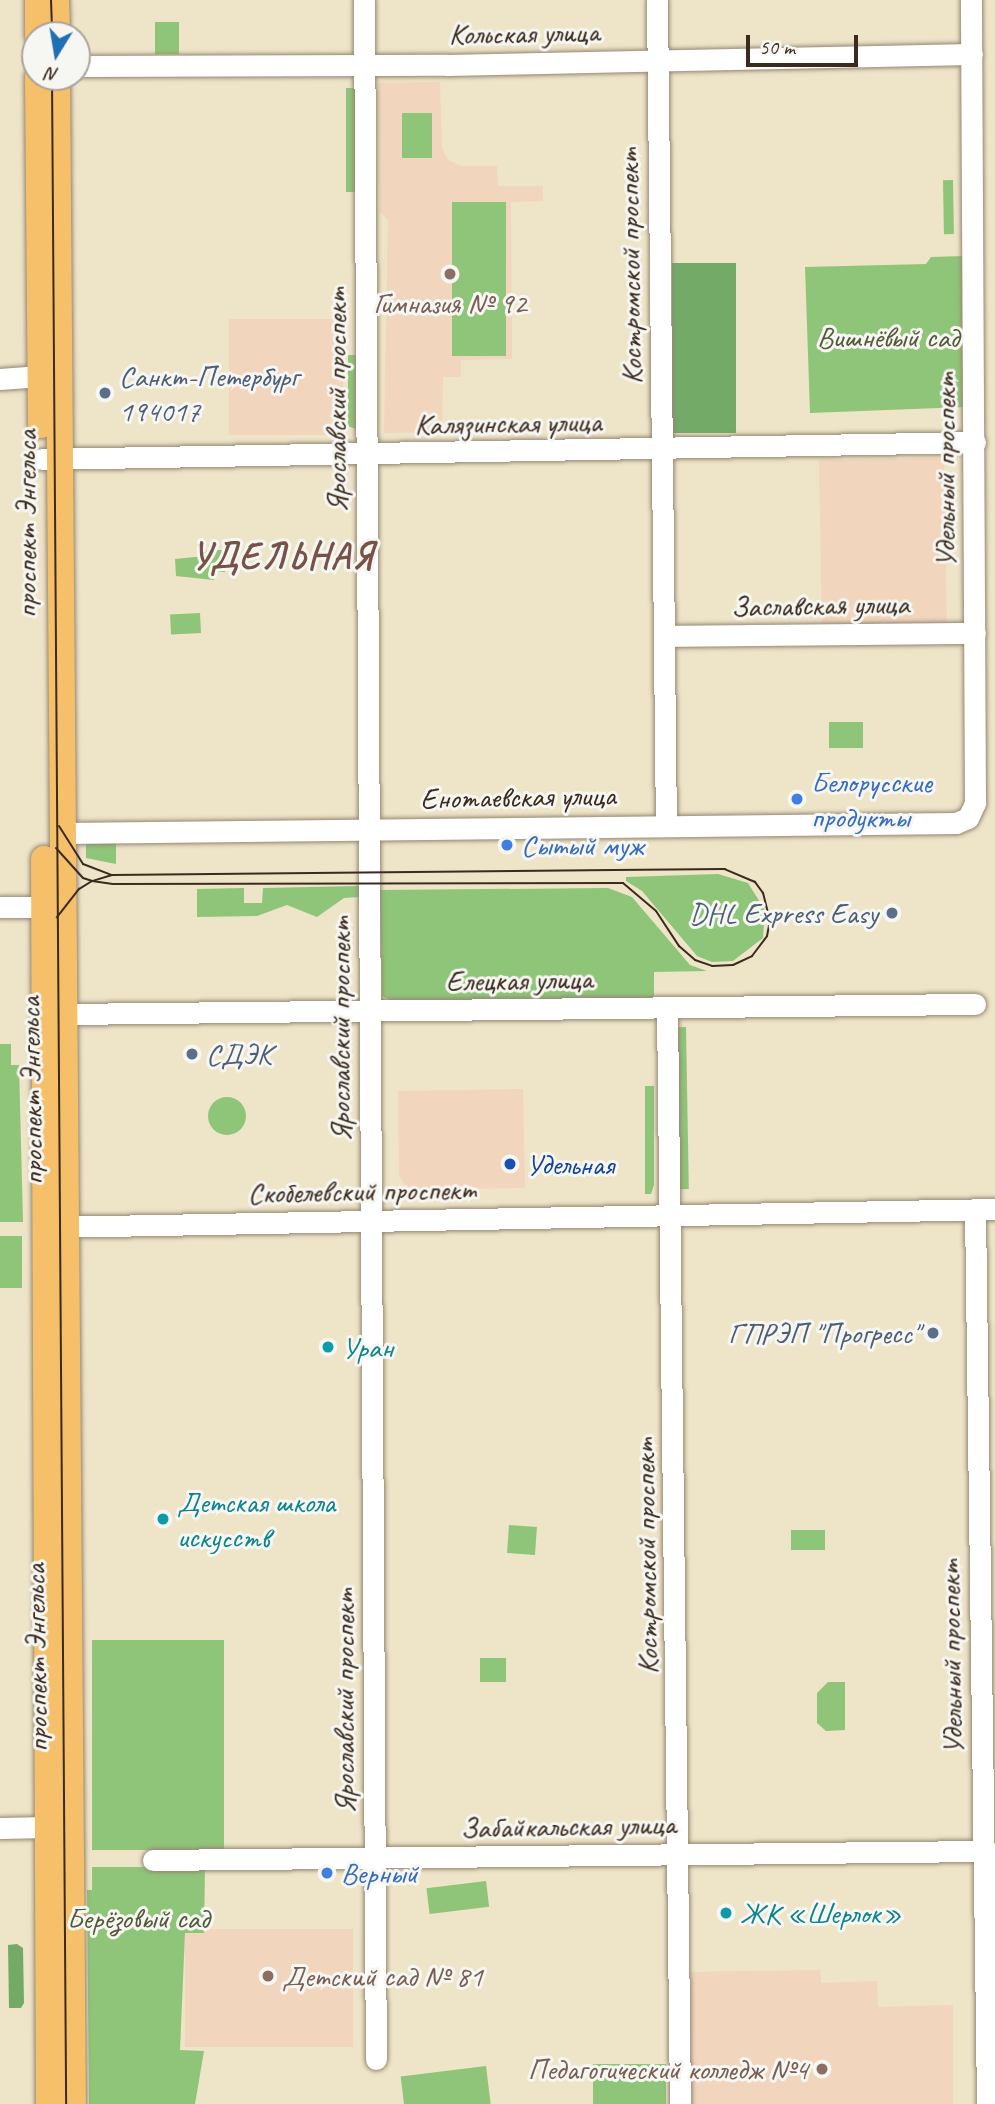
<!DOCTYPE html>
<meta charset="utf-8">
<style>
body{margin:0}
#map{position:relative;width:995px;height:2104px;overflow:hidden;background:#eee4c8;font-family:Caveat,sans-serif}
div>[style]{position:absolute}
[style*='--x']{left:calc(var(--x)*1px);top:calc(var(--y)*1px);width:calc(var(--w)*1px);rotate:calc(var(--a)*1deg)}
.built>*{inset:0;background:#f1d5bd;transform-origin:0 0}
.green>*{inset:0;background:#8fc578;transform-origin:0 0}
.round{border-radius:50%}
.forest>*{inset:0;background:#73aa68;transform-origin:0 0}
.roads{filter:drop-shadow(0 0 2px #948773) drop-shadow(0 0 2px #948773)}
.minor>*{height:21px;margin:-10.5px;padding:0 10.5px;transform-origin:10.5px;border-radius:10.5px;background:#fff}
.major>*{height:26px;margin:-13px;padding:0 13px;transform-origin:13px;border-radius:13px;background:#f6c06b}
.tram>*{height:2px;margin:-1px;padding:0 1px;transform-origin:1px;border-radius:1px;background:#3b2a1e}
.dots>*{width:19px;height:19px;translate:-50% -50%;box-sizing:border-box;border:4px solid #f6f6f2;border-radius:50%}
span{translate:-50% -50%;white-space:nowrap;text-align:center;line-height:1.15;-webkit-text-stroke:6px #f6f6f2;paint-order:stroke}
.street-label{font-size:30px;color:#3b2a1e}
.education-label{font-size:30px;color:#785e54}
.left{translate:0 -50%;text-align:left}
.right{translate:-100% -50%;text-align:right}
.park-label{font-size:30px;color:#545839}
.service-label{font-size:30px;color:#4e5e75}
.shop-label{font-size:30px;color:#366cbe}
.transit-label{font-size:30px;color:#164399}
.culture-label{font-size:30px;color:#0d838f}
.district-label{font-size:37px;color:#785246;font-weight:700;letter-spacing:2px}
.north{position:absolute;left:21px;top:21px;width:70px;height:70px;box-sizing:border-box;background:#f6f6f2;border:2px solid #aba49d;border-radius:50%;rotate:191deg;font-size:19px;font-weight:700;line-height:28px;text-align:center;color:#3b2a1e}
.north::after{content:'';display:block;margin:auto;width:24px;height:32px;background:#1f6fb2;clip-path:polygon(50% 0,100% 100%,50% 72%,0 100%)}
.scale{position:absolute;left:746px;top:35px;width:112px;height:32px;box-sizing:border-box;border:4px solid #3b2a1e;border-top:0;padding-left:9px;font-size:21px;line-height:24px;white-space:nowrap;color:#3b2a1e;-webkit-text-stroke:5px #f6f6f2;paint-order:stroke}
</style>
<div id="map">
<div class="built">
<div style="clip-path:polygon(440px 82px,442px 148px,448px 160px,461px 166px,497px 166px,498px 186px,543px 186px,543px 201px,511px 202px,512px 359px,461px 360px,461px 377px,443px 377px,442px 432px,384px 433px,388px 221px,380px 211px,378px 83px)"></div>
<div style="left:343px;top:319px;width:116px;height:114px;rotate:90deg"></div>
<div style="left:944px;top:458px;width:167px;height:125px;rotate:89deg"></div>
<div style="clip-path:polygon(523px 1089px,525px 1188px,414px 1189px,404px 1184px,399px 1175px,398px 1091px)"></div>
<div style="left:353px;top:1929px;width:118px;height:168px;rotate:90deg"></div>
<div style="clip-path:polygon(820px 1970px,821px 1983px,877px 1981px,878px 2007px,953px 2005px,953px 2104px,691px 2104px,690px 1972px)"></div>
</div>
<div class="green">
<div style="left:155px;top:22px;width:24px;height:32px"></div>
<div style="left:346px;top:88px;width:10px;height:104px"></div>
<div style="left:432px;top:113px;width:45px;height:30px;rotate:90deg"></div>
<div style="left:953px;top:180px;width:54px;height:10px;rotate:89deg"></div>
<div style="left:452px;top:202px;width:54px;height:154px"></div>
<div style="clip-path:polygon(964px 256px,965px 407px,810px 413px,805px 267px,926px 264px,931px 257px)"></div>
<div style="clip-path:polygon(348px 355px,357px 355px,358px 430px,348px 426px)"></div>
<div style="clip-path:polygon(206px 550px,224px 550px,225px 572px,214px 572px,214px 580px,176px 576px,175px 559px,205px 556px)"></div>
<div style="left:200px;top:613px;width:20px;height:30px;rotate:87deg"></div>
<div style="left:863px;top:722px;width:26px;height:34px;rotate:90deg"></div>
<div style="clip-path:polygon(116px 843px,116px 864px,86px 858px,86px 844px)"></div>
<div style="clip-path:polygon(718px 874px,748px 883px,765px 910px,763px 938px,733px 961px,712px 962px,697px 956px,642px 891px,626px 881px,626px 877px)"></div>
<div style="clip-path:polygon(359px 886px,359px 897px,344px 898px,317px 917px,287px 905px,257px 916px,197px 917px,197px 889px,244px 888px,244px 903px,262px 903px,263px 888px)"></div>
<div style="clip-path:polygon(608px 888px,632px 897px,690px 965px,707px 971px,654px 972px,654px 1000px,390px 1000px,382px 996px,380px 890px)"></div>
<div style="left:686px;top:1027px;width:162px;height:9px;rotate:89deg"></div>
<div style="clip-path:polygon(0 1044px,11px 1044px,11px 1065px,19px 1065px,23px 1222px,0 1222px)"></div>
<div style="clip-path:polygon(645px 1086px,654px 1086px,654px 1185px,651px 1194px,645px 1194px)"></div>
<div class="round" style="left:208px;top:1097px;width:38px;height:38px"></div>
<div style="left:22px;top:1236px;width:52px;height:22px;rotate:90deg"></div>
<div style="left:509px;top:1525px;width:28px;height:28px;rotate:4deg"></div>
<div style="left:791px;top:1530px;width:34px;height:20px"></div>
<div style="left:224px;top:1640px;width:210px;height:132px;rotate:90deg"></div>
<div style="left:506px;top:1658px;width:24px;height:26px;rotate:90deg"></div>
<div style="clip-path:polygon(828px 1682px,845px 1682px,845px 1730px,826px 1731px,817px 1723px,817px 1693px)"></div>
<div style="clip-path:polygon(92px 1867px,205px 1867px,204px 1933px,185px 1933px,180px 2050px,204px 2051px,195px 2104px,89px 2104px,87px 1890px,92px 1890px)"></div>
<div style="left:486px;top:1881px;width:26px;height:60px;rotate:83deg"></div>
<div style="left:666px;top:2064px;width:40px;height:73px;rotate:90deg"></div>
<div style="left:486px;top:2066px;width:38px;height:86px;rotate:83deg"></div>
</div>
<div class="forest">
<div style="left:672px;top:263px;width:64px;height:170px"></div>
<div style="clip-path:polygon(17px 1944px,23px 1948px,24px 2003px,21px 2008px,9px 2008px,8px 1945px)"></div>
</div>
<div class="roads">
<div class="minor">
<div style="--x:364;--y:0;--w:2059;--a:89.67"></div>
<div style="--x:657;--y:0;--w:826;--a:89.38"></div>
<div style="--x:77;--y:66;--w:370;--a:-0.2"></div>
<div style="--x:447;--y:65;--w:525;--a:-1.2"></div>
<div style="--x:0;--y:379;--w:40;--a:-4.3"></div>
<div style="--x:42;--y:459;--w:933;--a:-1.04"></div>
<div style="--x:665;--y:636;--w:310;--a:-0.6"></div>
<div style="--x:62;--y:833;--w:894;--a:-0.64"></div>
<div style="--x:956;--y:823;--w:13;--a:-23"></div>
<div style="--x:968;--y:818;--w:17;--a:-65"></div>
<div style="--x:975;--y:803;--w:803;--a:-90.29"></div>
<div style="--x:0;--y:907;--w:44;--a:0"></div>
<div style="--x:667;--y:1008;--w:1096;--a:89.32"></div>
<div style="--x:63;--y:1014;--w:912;--a:-0.63"></div>
<div style="--x:975;--y:1209;--w:895;--a:89.23"></div>
<div style="--x:52;--y:1227;--w:943;--a:-1.09"></div>
<div style="--x:0;--y:1828;--w:48;--a:-1.2"></div>
<div style="--x:153;--y:1860;--w:831;--a:-0.62"></div>
</div>
<div class="major">
<div style="--x:38;--y:0;--w:35;--a:90"></div>
<div style="--x:56;--y:0;--w:35;--a:88"></div>
<div style="--x:38;--y:77;--w:348;--a:89.5"></div>
<div style="--x:57;--y:77;--w:2027;--a:89.55"></div>
<div style="--x:44;--y:859;--w:1245;--a:89.77"></div>
</div>
</div>
<div class="tram">
<div style="--x:51;--y:0;--w:35;--a:88"></div>
<div style="--x:52;--y:77;--w:2027;--a:89.6"></div>
<div style="--x:59;--y:826;--w:45;--a:57.7"></div>
<div style="--x:83;--y:864;--w:31;--a:21"></div>
<div style="--x:56;--y:848;--w:40;--a:48"></div>
<div style="--x:83;--y:878;--w:9;--a:18"></div>
<div style="--x:92;--y:881;--w:21;--a:8"></div>
<div style="--x:113;--y:884;--w:510;--a:-0.11"></div>
<div style="--x:623;--y:883;--w:43;--a:40.3"></div>
<div style="--x:656;--y:911;--w:42;--a:56.7"></div>
<div style="--x:679;--y:946;--w:21;--a:41"></div>
<div style="--x:695;--y:960;--w:18;--a:19"></div>
<div style="--x:712;--y:966;--w:21;--a:-3"></div>
<div style="--x:733;--y:965;--w:21;--a:-25"></div>
<div style="--x:752;--y:956;--w:25;--a:-53"></div>
<div style="--x:767;--y:936;--w:15;--a:-79"></div>
<div style="--x:770;--y:921;--w:29;--a:-104"></div>
<div style="--x:763;--y:893;--w:14;--a:-126"></div>
<div style="--x:755;--y:882;--w:33;--a:-157"></div>
<div style="--x:725;--y:869;--w:613;--a:179.44"></div>
<div style="--x:112;--y:875;--w:21;--a:163"></div>
<div style="--x:92;--y:881;--w:15;--a:148"></div>
<div style="--x:79;--y:889;--w:36;--a:128"></div>
</div>
<div class="dots">
<div style="left:450px;top:274px;background:#8d6e63"></div>
<div style="left:105px;top:393px;background:#5c6f8a"></div>
<div style="left:797px;top:799px;background:#3f7fe0"></div>
<div style="left:507px;top:845px;background:#3f7fe0"></div>
<div style="left:892px;top:913px;background:#5c6f8a"></div>
<div style="left:192px;top:1054px;background:#5c6f8a"></div>
<div style="left:510px;top:1164px;background:#1a4fb4"></div>
<div style="left:933px;top:1333px;background:#5c6f8a"></div>
<div style="left:328px;top:1347px;background:#0f9aa8"></div>
<div style="left:163px;top:1519px;background:#0f9aa8"></div>
<div style="left:327px;top:1873px;background:#3f7fe0"></div>
<div style="left:726px;top:1913px;background:#0f9aa8"></div>
<div style="left:268px;top:1976px;background:#8d6e63"></div>
<div style="left:822px;top:2069px;background:#8d6e63"></div>
</div>
<div class="street-label">
<span style="left:524px;top:33px;rotate:-1deg">Кольская улица</span>
<span style="left:630px;top:266px;rotate:-91deg">Костромской проспект</span>
<span style="left:336px;top:400px;rotate:-90deg">Ярославский проспект</span>
<span style="left:508px;top:423px;rotate:-1deg">Калязинская улица</span>
<span style="left:945px;top:470px;rotate:-90deg">Удельный проспект</span>
<span style="left:26px;top:524px;rotate:-90deg">проспект Энгельса</span>
<span style="left:820px;top:605px;rotate:-1deg">Заславская улица</span>
<span style="left:518px;top:797px;rotate:-1deg">Енотаевская улица</span>
<span style="left:519px;top:980px;rotate:-1deg">Елецкая улица</span>
<span style="left:340px;top:1029px;rotate:-90deg">Ярославский проспект</span>
<span style="left:31px;top:1091px;rotate:-91deg">проспект Энгельса</span>
<span style="left:362px;top:1191px;rotate:-1deg">Скобелевский проспект</span>
<span style="left:646px;top:1556px;rotate:-91deg">Костромской проспект</span>
<span style="left:951px;top:1657px;rotate:-91deg">Удельный проспект</span>
<span style="left:36px;top:1658px;rotate:-91deg">проспект Энгельса</span>
<span style="left:344px;top:1701px;rotate:-90deg">Ярославский проспект</span>
<span style="left:568px;top:1826px;rotate:-1deg">Забайкальская улица</span>
</div>
<div class="education-label">
<span style="left:450px;top:303px">Гимназия № 92</span>
<span class="left" style="left:282px;top:1976px">Детский сад № 81</span>
<span class="right" style="left:808px;top:2069px">Педагогический колледж №4</span>
</div>
<div class="park-label">
<span style="left:888px;top:337px">Вишнёвый сад</span>
<span style="left:138px;top:1918px">Берёзовый сад</span>
</div>
<div class="service-label">
<span class="left" style="left:119px;top:393px">Санкт-Петербург<br>194017</span>
<span class="right" style="left:878px;top:913px">DHL Express Easy</span>
<span class="left" style="left:206px;top:1054px">СДЭК</span>
<span class="right" style="left:919px;top:1333px">ГПРЭП "Прогресс"</span>
</div>
<div class="shop-label">
<span class="left" style="left:811px;top:799px">Белорусские<br>продукты</span>
<span class="left" style="left:521px;top:845px">Сытый муж</span>
<span class="left" style="left:341px;top:1873px">Верный</span>
</div>
<div class="transit-label">
<span class="left" style="left:526px;top:1164px">Удельная</span>
</div>
<div class="culture-label">
<span class="left" style="left:342px;top:1347px">Уран</span>
<span class="left" style="left:177px;top:1519px">Детская школа<br>искусств</span>
<span class="left" style="left:740px;top:1913px">ЖК «Шерлок»</span>
</div>
<div class="district-label">
<span style="left:283px;top:556px">УДЕЛЬНАЯ</span>
</div>
<div class="north">N</div>
<div class="scale">50 m</div>
</div>
